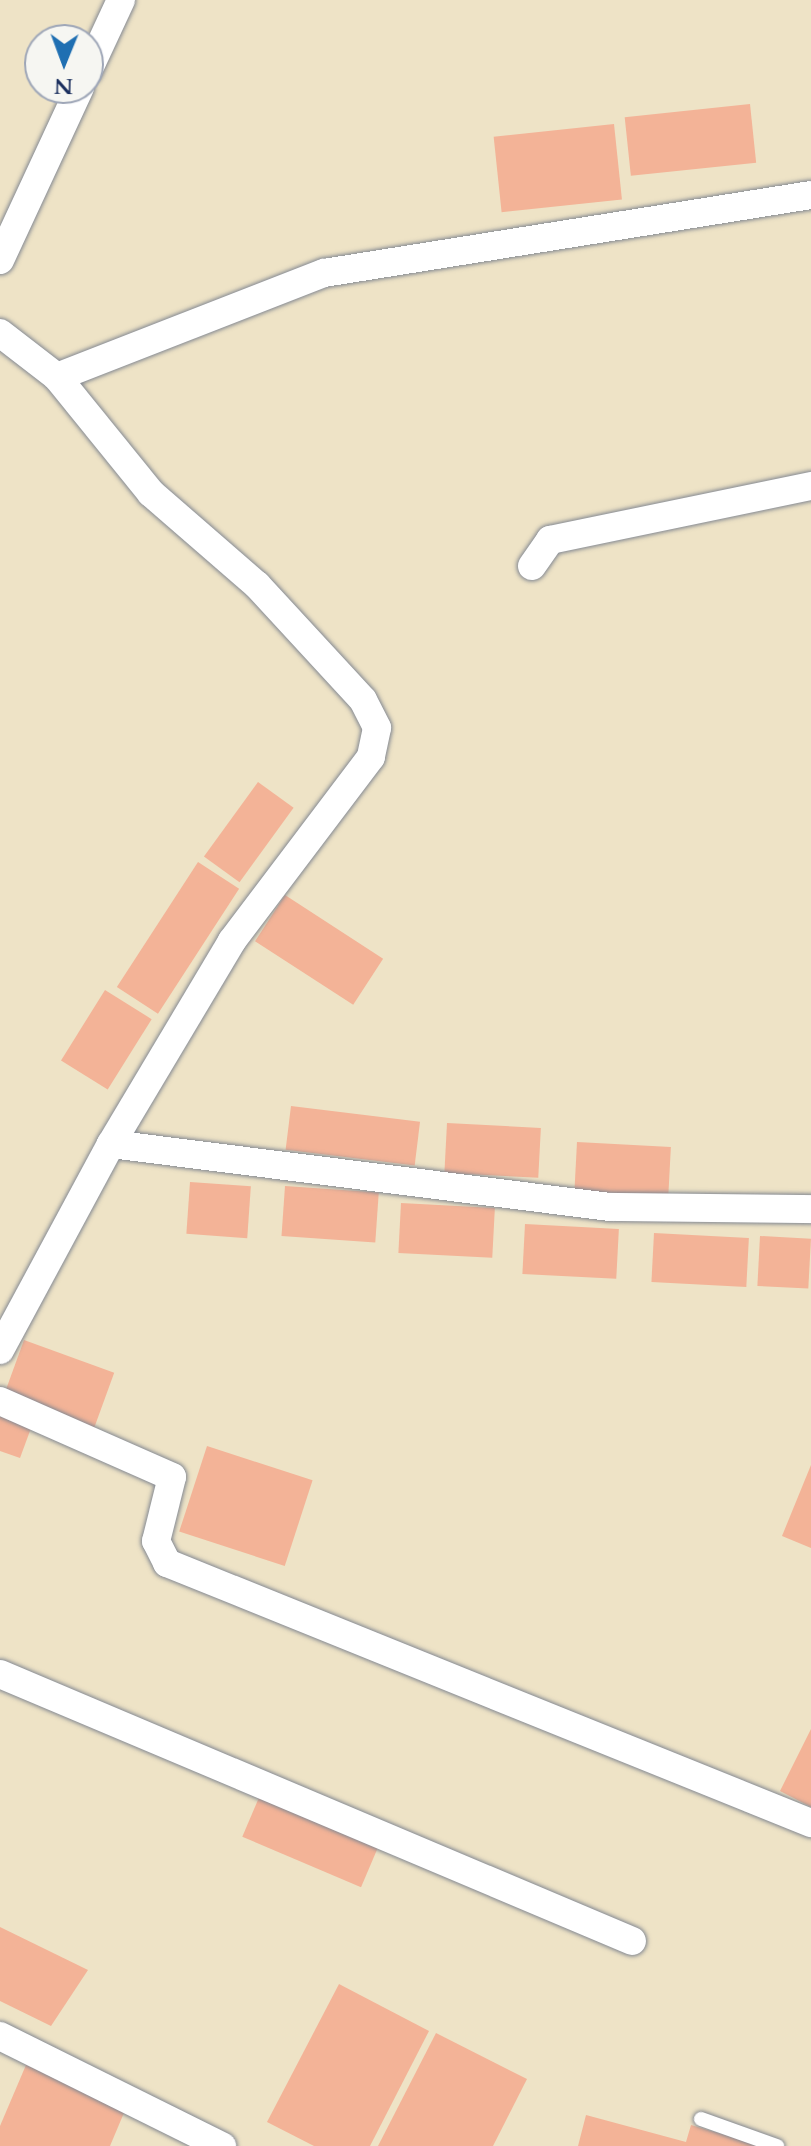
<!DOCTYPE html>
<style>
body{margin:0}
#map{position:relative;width:811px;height:2146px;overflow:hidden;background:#eee3c6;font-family:Cardo,serif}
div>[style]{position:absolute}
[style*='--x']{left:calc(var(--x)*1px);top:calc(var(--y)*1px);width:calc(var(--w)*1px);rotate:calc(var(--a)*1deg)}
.building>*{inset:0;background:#f3b397;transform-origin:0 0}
.roads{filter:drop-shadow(0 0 2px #848992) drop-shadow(0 0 2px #848992)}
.lane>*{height:14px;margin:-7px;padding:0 7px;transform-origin:7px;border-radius:7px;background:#fff}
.street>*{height:28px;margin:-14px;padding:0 14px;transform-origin:14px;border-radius:14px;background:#fff}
span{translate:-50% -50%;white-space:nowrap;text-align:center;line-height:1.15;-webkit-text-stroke:8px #f6f6f2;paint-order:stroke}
.north{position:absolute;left:24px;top:24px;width:80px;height:80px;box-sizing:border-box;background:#f6f6f2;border:2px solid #9ea6b7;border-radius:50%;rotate:181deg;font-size:22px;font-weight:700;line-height:32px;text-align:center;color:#1b2f5e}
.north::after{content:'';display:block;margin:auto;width:28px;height:36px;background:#1f6fb2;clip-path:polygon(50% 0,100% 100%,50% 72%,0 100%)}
</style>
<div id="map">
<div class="building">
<div style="left:750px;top:104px;width:59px;height:126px;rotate:84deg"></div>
<div style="left:614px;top:124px;width:76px;height:121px;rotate:84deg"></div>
<div style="left:258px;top:782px;width:44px;height:92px;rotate:36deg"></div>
<div style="left:198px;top:862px;width:49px;height:149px;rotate:33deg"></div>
<div style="left:285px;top:895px;width:117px;height:55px;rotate:33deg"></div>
<div style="left:105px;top:990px;width:55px;height:83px;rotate:32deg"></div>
<div style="left:291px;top:1106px;width:130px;height:44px;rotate:7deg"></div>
<div style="left:447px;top:1123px;width:94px;height:50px;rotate:3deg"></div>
<div style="left:577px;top:1142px;width:94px;height:50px;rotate:3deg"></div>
<div style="left:190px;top:1182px;width:61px;height:52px;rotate:4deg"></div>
<div style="left:285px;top:1186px;width:94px;height:50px;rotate:4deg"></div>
<div style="left:401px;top:1203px;width:94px;height:50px;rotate:3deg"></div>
<div style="left:525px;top:1224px;width:94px;height:50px;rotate:3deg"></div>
<div style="left:654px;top:1233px;width:95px;height:49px;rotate:3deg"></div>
<div style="left:760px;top:1236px;width:51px;height:50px;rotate:3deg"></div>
<div style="left:24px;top:1340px;width:96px;height:59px;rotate:20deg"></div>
<div style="clip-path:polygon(0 1409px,34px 1420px,20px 1458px,0 1451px)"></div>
<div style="left:207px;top:1446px;width:111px;height:90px;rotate:18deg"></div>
<div style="clip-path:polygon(811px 1465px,811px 1548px,782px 1536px)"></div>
<div style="clip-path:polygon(811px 1729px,811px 1807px,780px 1791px)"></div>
<div style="left:263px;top:1788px;width:129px;height:53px;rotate:23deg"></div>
<div style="clip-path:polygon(0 1927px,88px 1970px,51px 2026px,0 2001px)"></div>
<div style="clip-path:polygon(339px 1984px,429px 2031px,370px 2146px,314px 2146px,267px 2122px)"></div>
<div style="clip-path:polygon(436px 2033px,527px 2079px,493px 2146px,378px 2146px)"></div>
<div style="clip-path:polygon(26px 2065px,126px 2108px,110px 2146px,0 2146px,0 2126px)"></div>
<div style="clip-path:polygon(586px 2115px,686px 2142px,691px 2125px,762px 2146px,578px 2146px)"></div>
</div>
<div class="roads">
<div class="lane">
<div style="--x:701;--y:2119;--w:81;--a:19.6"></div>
</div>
<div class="street">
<div style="--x:88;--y:71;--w:78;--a:-65.1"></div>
<div style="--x:0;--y:260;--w:190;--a:-65.1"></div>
<div style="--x:0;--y:333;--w:72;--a:37.7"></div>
<div style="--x:57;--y:377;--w:149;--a:51"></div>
<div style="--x:151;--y:493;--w:140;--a:41"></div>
<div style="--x:257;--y:585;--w:156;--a:47.3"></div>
<div style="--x:363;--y:700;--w:31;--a:63"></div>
<div style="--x:377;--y:728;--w:30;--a:102"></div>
<div style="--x:371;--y:757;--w:231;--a:127.1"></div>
<div style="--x:232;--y:941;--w:236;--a:120.8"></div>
<div style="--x:111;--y:1144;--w:503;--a:7.2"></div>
<div style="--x:610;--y:1207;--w:201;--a:0.6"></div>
<div style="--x:57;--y:377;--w:287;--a:-21.3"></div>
<div style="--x:324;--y:273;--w:493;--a:-9.1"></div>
<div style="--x:532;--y:566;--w:32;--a:-55"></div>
<div style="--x:550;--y:540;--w:267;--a:-11.7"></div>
<div style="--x:0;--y:1350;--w:234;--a:-61.7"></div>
<div style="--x:0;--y:1401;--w:188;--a:23.8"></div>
<div style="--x:172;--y:1477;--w:66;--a:104"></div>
<div style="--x:156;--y:1541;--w:25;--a:63"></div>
<div style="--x:167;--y:1563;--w:695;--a:21.99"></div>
<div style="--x:0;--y:1674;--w:686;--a:22.9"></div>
<div style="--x:0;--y:2036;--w:248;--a:26.4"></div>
</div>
</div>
<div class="north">N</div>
</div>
